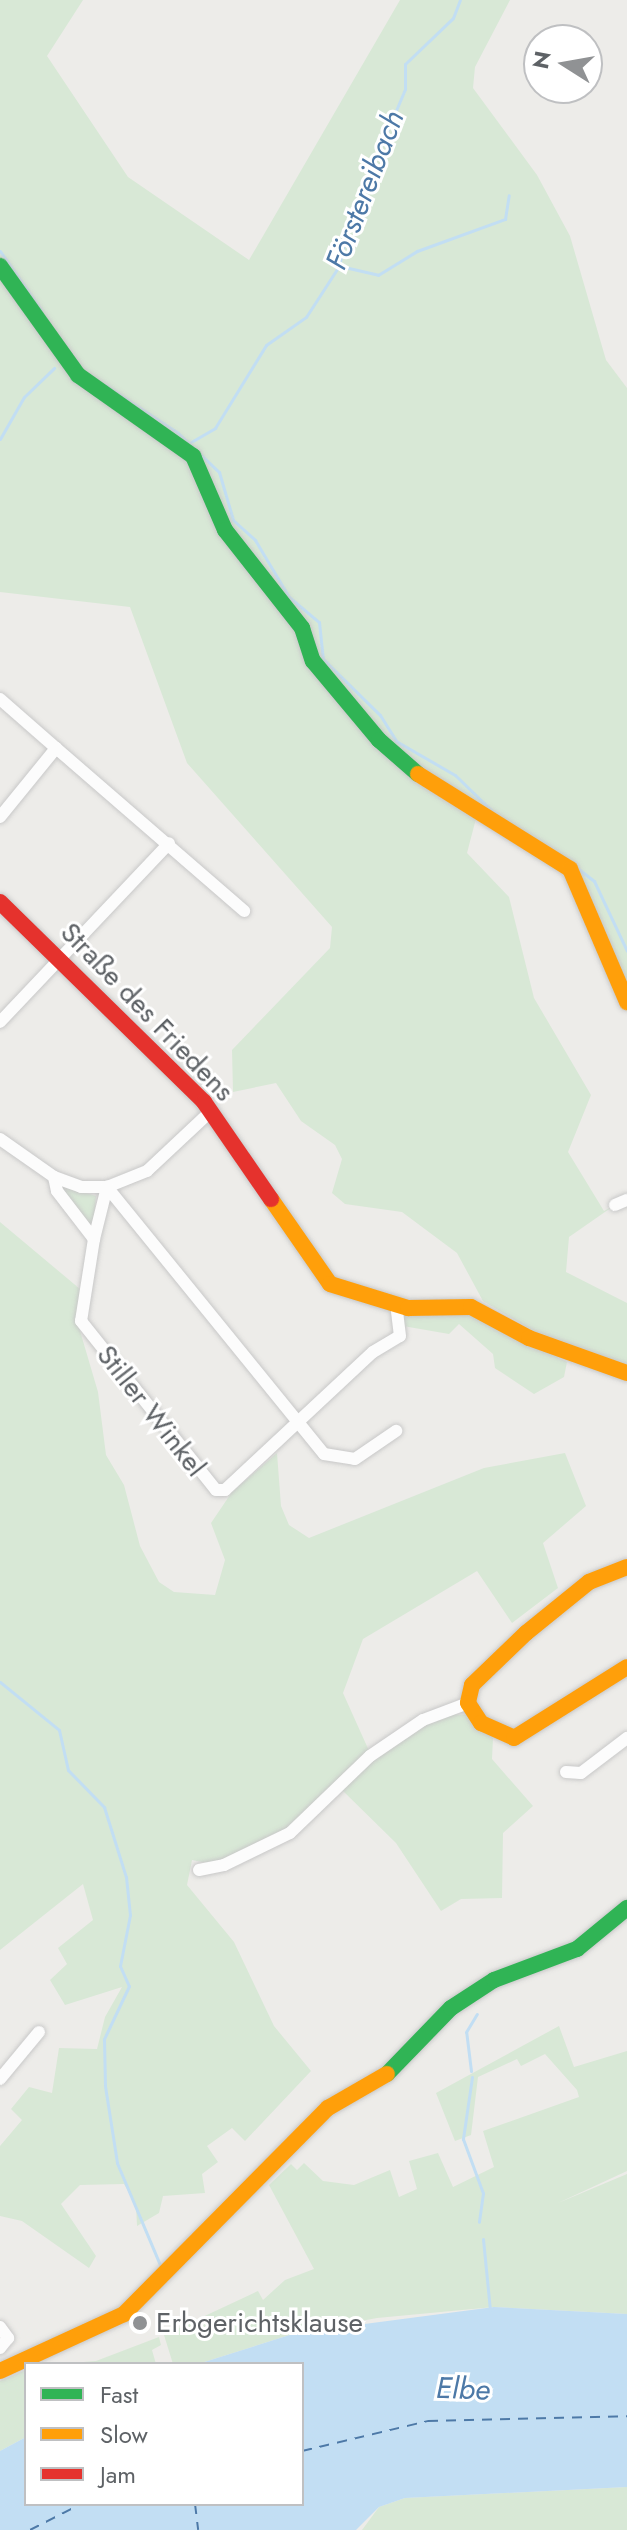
<!DOCTYPE html>
<meta charset="utf-8">
<style>
body{margin:0}
#map{position:relative;width:627px;height:2530px;overflow:hidden;background:#edece9;font-family:Jost,sans-serif}
div>[style]{position:absolute}
[style*='--x']{left:calc(var(--x)*1px);top:calc(var(--y)*1px);width:calc(var(--w)*1px);rotate:calc(var(--a)*1deg)}
.green>*{inset:0;background:#d8e8d6}
.water>*{inset:0;background:#c2def3}
.stream>*{height:3px;margin:-1.5px;padding:0 1.5px;transform-origin:1.5px;border-radius:1.5px;background:#c2def3}
.ferry>*{height:2px;margin-top:-1px;transform-origin:0;background:repeating-linear-gradient(90deg,#4d79a7 0 10px,transparent 0 18px)}
.roads{filter:drop-shadow(0 0 2px #c8c8c8) drop-shadow(0 0 2px #c8c8c8)}
.street>*{height:12px;margin:-6px;padding:0 6px;transform-origin:6px;border-radius:6px;background:#fcfcfc}
.fast>*{height:16px;margin:-8px;padding:0 8px;transform-origin:8px;border-radius:8px;background:#30b455}
.slow>*{height:16px;margin:-8px;padding:0 8px;transform-origin:8px;border-radius:8px;background:#ff9f0a}
.jam>*{height:16px;margin:-8px;padding:0 8px;transform-origin:8px;border-radius:8px;background:#e5322d}
.dots>*{width:22px;height:22px;translate:-50% -50%;box-sizing:border-box;border:4px solid #fff;border-radius:50%}
span{translate:-50% -50%;white-space:nowrap;text-align:center;line-height:1.15;-webkit-text-stroke:6px #fff;paint-order:stroke}
.street-label{font-size:28px;color:#5e6266}
.poi-label{font-size:28px;color:#5e6266}
.left{translate:0 -50%;text-align:left}
.water-label{font-size:30px;color:#4d79a7;font-style:italic}
.legend{position:absolute;left:24px;top:2362px;width:280px;height:144px;box-sizing:border-box;background:#fff;border:2px solid #bfc0c2;margin:0;padding:10px 14px;list-style:none;font-size:24px;color:#5e6266}
.legend li{display:flex;align-items:center;gap:16px;height:40px}
.legend b{width:40px;border:2px solid #bfc0c2}
.north{position:absolute;left:523px;top:24px;width:80px;height:80px;box-sizing:border-box;background:#fff;border:2px solid #bfc0c2;border-radius:50%;rotate:281deg;font-size:22px;font-weight:700;line-height:32px;text-align:center;color:#5e6266}
.north::after{content:'';display:block;margin:auto;width:28px;height:36px;background:#909294;clip-path:polygon(50% 0,100% 100%,50% 72%,0 100%)}
</style>
<div id="map">
<div class="green">
<div style="clip-path:polygon(0 0,83px 0,47px 56px,128px 177px,249px 260px,400px 0,510px 0,475px 67px,473px 88px,537px 175px,570px 236px,606px 360px,627px 388px,627px 1002px,578px 881px,478px 811px,467px 853px,509px 897px,534px 998px,591px 1095px,568px 1152px,604px 1211px,615px 1205px,569px 1237px,566px 1272px,627px 1303px,627px 1365px,534px 1331px,483px 1301px,457px 1253px,402px 1212px,345px 1204px,332px 1193px,342px 1159px,335px 1145px,301px 1121px,276px 1083px,233px 1092px,232px 1050px,330px 948px,332px 927px,187px 763px,130px 607px,0 592px)"></div>
<div style="clip-path:polygon(60px 1185px,96px 1196px,93px 1228px,66px 1201px)"></div>
<div style="clip-path:polygon(0 1222px,80px 1289px,78px 1324px,98px 1392px,106px 1455px,124px 1485px,140px 1546px,159px 1582px,174px 1592px,215px 1595px,225px 1560px,211px 1523px,232px 1492px,277px 1453px,281px 1506px,289px 1525px,309px 1538px,484px 1468px,565px 1453px,586px 1506px,543px 1543px,558px 1588px,512px 1623px,477px 1571px,363px 1639px,343px 1693px,370px 1753px,343px 1773px,323px 1803px,266px 1843px,212px 1864px,192px 1860px,187px 1885px,234px 1942px,274px 2026px,311px 2071px,245px 2141px,232px 2128px,207px 2146px,218px 2162px,202px 2174px,205px 2193px,163px 2196px,159px 2213px,137px 2226px,136px 2205px,124px 2184px,80px 2185px,61px 2204px,96px 2256px,89px 2268px,22px 2221px,0 2216px,0 2146px,22px 2120px,11px 2109px,29px 2087px,52px 2093px,59px 2048px,97px 2049px,105px 2017px,122px 1987px,65px 2005px,50px 1980px,67px 1964px,58px 1948px,93px 1920px,83px 1884px,0 1950px)"></div>
<div style="clip-path:polygon(400px 1312px,467px 1312px,567px 1362px,564px 1377px,534px 1394px,495px 1368px,493px 1354px,459px 1324px,449px 1334px,403px 1326px)"></div>
<div style="clip-path:polygon(446px 1714px,468px 1715px,493px 1738px,492px 1759px,533px 1806px,503px 1833px,502px 1898px,461px 1899px,441px 1911px,396px 1843px,342px 1790px,347px 1778px,424px 1723px)"></div>
<div style="clip-path:polygon(559px 2026px,574px 2067px,627px 2051px,627px 2171px,558px 2203px,627px 2174px,627px 2314px,494px 2307px,377px 2318px,296px 2333px,198px 2364px,173px 2364px,164px 2335px,258px 2291px,263px 2300px,285px 2280px,314px 2269px,269px 2185px,291px 2164px,297px 2170px,304px 2163px,323px 2181px,354px 2185px,390px 2170px,399px 2197px,417px 2189px,409px 2161px,438px 2153px,453px 2187px,494px 2167px,483px 2131px,579px 2097px,577px 2090px,545px 2054px,521px 2066px,517px 2059px,478px 2077px,471px 2135px,455px 2141px,436px 2093px)"></div>
<div style="clip-path:polygon(159px 2337px,161px 2345px,152px 2350px,156px 2364px,58px 2364px,96px 2361px)"></div>
<div style="clip-path:polygon(26px 2370px,26px 2437px,0 2451px,0 2381px)"></div>
<div style="clip-path:polygon(627px 2487px,627px 2530px,362px 2530px,379px 2507px,405px 2498px)"></div>
</div>
<div class="water">
<div style="clip-path:polygon(494px 2307px,627px 2314px,627px 2487px,405px 2498px,379px 2507px,356px 2530px,0 2530px,0 2451px,26px 2437px,26px 2504px,302px 2504px,302px 2364px,198px 2364px,296px 2333px)"></div>
</div>
<div class="stream">
<div style="--x:0;--y:251;--w:72;--a:55.2"></div>
<div style="--x:340;--y:266;--w:39;--a:13"></div>
<div style="--x:378;--y:275;--w:46;--a:-31.6"></div>
<div style="--x:417;--y:251;--w:94;--a:-20"></div>
<div style="--x:505;--y:219;--w:24;--a:-81"></div>
<div style="--x:105;--y:385;--w:87;--a:33.3"></div>
<div style="--x:178;--y:433;--w:57;--a:43.6"></div>
<div style="--x:219;--y:472;--w:50;--a:73.7"></div>
<div style="--x:233;--y:520;--w:30;--a:42"></div>
<div style="--x:255;--y:540;--w:66;--a:59.2"></div>
<div style="--x:289;--y:597;--w:39;--a:40"></div>
<div style="--x:319;--y:622;--w:37;--a:84"></div>
<div style="--x:323;--y:659;--w:80;--a:44.5"></div>
<div style="--x:380;--y:715;--w:31;--a:58"></div>
<div style="--x:396;--y:741;--w:68;--a:30"></div>
<div style="--x:455;--y:775;--w:52;--a:44.2"></div>
<div style="--x:0;--y:439;--w:48;--a:-60.3"></div>
<div style="--x:24;--y:397;--w:42;--a:-44"></div>
<div style="--x:191;--y:442;--w:28;--a:-30"></div>
<div style="--x:215;--y:428;--w:97;--a:-58.4"></div>
<div style="--x:266;--y:345;--w:49;--a:-35"></div>
<div style="--x:306;--y:317;--w:61;--a:-57.1"></div>
<div style="--x:339;--y:266;--w:46;--a:-77.5"></div>
<div style="--x:349;--y:221;--w:16;--a:-40"></div>
<div style="--x:361;--y:211;--w:33;--a:-79"></div>
<div style="--x:367;--y:179;--w:98;--a:-67.1"></div>
<div style="--x:405;--y:89;--w:25;--a:-90"></div>
<div style="--x:405;--y:64;--w:66;--a:-43.8"></div>
<div style="--x:453;--y:18;--w:19;--a:-69"></div>
<div style="--x:558;--y:853;--w:46;--a:37.9"></div>
<div style="--x:594;--y:881;--w:77;--a:64.8"></div>
<div style="--x:0;--y:1682;--w:76;--a:39.1"></div>
<div style="--x:59;--y:1730;--w:41;--a:77.3"></div>
<div style="--x:68;--y:1770;--w:52;--a:45.8"></div>
<div style="--x:104;--y:1807;--w:73;--a:72.6"></div>
<div style="--x:126;--y:1877;--w:38;--a:84"></div>
<div style="--x:130;--y:1915;--w:52;--a:101.1"></div>
<div style="--x:120;--y:1966;--w:22;--a:66"></div>
<div style="--x:129;--y:1986;--w:59;--a:115.3"></div>
<div style="--x:104;--y:2039;--w:47;--a:88.8"></div>
<div style="--x:105;--y:2086;--w:78;--a:81.1"></div>
<div style="--x:117;--y:2163;--w:113;--a:67.1"></div>
<div style="--x:471;--y:2071;--w:39;--a:-97"></div>
<div style="--x:466;--y:2032;--w:21;--a:-59"></div>
<div style="--x:472;--y:2077;--w:63;--a:98.3"></div>
<div style="--x:463;--y:2139;--w:58;--a:69.7"></div>
<div style="--x:483;--y:2193;--w:29;--a:98"></div>
<div style="--x:483;--y:2239;--w:71;--a:84.4"></div>
<div style="--x:203;--y:2318;--w:20;--a:37"></div>
</div>
<div class="ferry">
<div style="--x:302;--y:2451;--w:130;--a:-13.4"></div>
<div style="--x:428;--y:2421;--w:199;--a:-1.4"></div>
<div style="--x:195;--y:2504;--w:26;--a:83"></div>
<div style="--x:30;--y:2530;--w:57;--a:-27"></div>
</div>
<div class="roads">
<div class="street">
<div style="--x:0;--y:699;--w:74;--a:41.2"></div>
<div style="--x:0;--y:817;--w:89;--a:-50.9"></div>
<div style="--x:56;--y:748;--w:249;--a:40.9"></div>
<div style="--x:0;--y:1022;--w:246;--a:-46.6"></div>
<div style="--x:0;--y:1139;--w:66;--a:35.1"></div>
<div style="--x:54;--y:1177;--w:29;--a:20"></div>
<div style="--x:81;--y:1187;--w:26;--a:0"></div>
<div style="--x:107;--y:1187;--w:43;--a:-21.8"></div>
<div style="--x:147;--y:1171;--w:88;--a:-43.2"></div>
<div style="--x:54;--y:1177;--w:14;--a:78"></div>
<div style="--x:57;--y:1191;--w:61;--a:52.4"></div>
<div style="--x:94;--y:1239;--w:83;--a:99"></div>
<div style="--x:81;--y:1321;--w:216;--a:51.4"></div>
<div style="--x:216;--y:1490;--w:9;--a:0"></div>
<div style="--x:225;--y:1490;--w:202;--a:-43"></div>
<div style="--x:373;--y:1352;--w:31;--a:-31"></div>
<div style="--x:400;--y:1336;--w:31;--a:-97"></div>
<div style="--x:107;--y:1187;--w:344;--a:50.9"></div>
<div style="--x:324;--y:1454;--w:31;--a:9"></div>
<div style="--x:355;--y:1459;--w:50;--a:-34.3"></div>
<div style="--x:615;--y:1205;--w:13;--a:-23"></div>
<div style="--x:94;--y:1239;--w:54;--a:-76"></div>
<div style="--x:566;--y:1772;--w:15;--a:4"></div>
<div style="--x:581;--y:1773;--w:58;--a:-37.3"></div>
<div style="--x:199;--y:1870;--w:25;--a:-11"></div>
<div style="--x:224;--y:1865;--w:73;--a:-25.9"></div>
<div style="--x:290;--y:1833;--w:111;--a:-43.9"></div>
<div style="--x:370;--y:1756;--w:64;--a:-34.2"></div>
<div style="--x:423;--y:1720;--w:48;--a:-20.7"></div>
<div style="--x:0;--y:2079;--w:61;--a:-50.3"></div>
<div style="--x:0;--y:2327;--w:14;--a:54"></div>
<div style="--x:8;--y:2338;--w:13;--a:129"></div>
</div>
<div class="fast">
<div style="--x:0;--y:266;--w:134;--a:54.4"></div>
<div style="--x:78;--y:375;--w:141;--a:35.2"></div>
<div style="--x:193;--y:456;--w:81;--a:66.6"></div>
<div style="--x:225;--y:530;--w:125;--a:51.8"></div>
<div style="--x:302;--y:628;--w:35;--a:72"></div>
<div style="--x:313;--y:661;--w:103;--a:50.1"></div>
<div style="--x:379;--y:740;--w:52;--a:41.1"></div>
<div style="--x:387;--y:2074;--w:92;--a:-45.9"></div>
<div style="--x:451;--y:2008;--w:51;--a:-33.1"></div>
<div style="--x:494;--y:1980;--w:89;--a:-20.5"></div>
<div style="--x:577;--y:1949;--w:65;--a:-39.4"></div>
</div>
<div class="slow">
<div style="--x:418;--y:774;--w:179;--a:32"></div>
<div style="--x:570;--y:869;--w:145;--a:66.8"></div>
<div style="--x:271;--y:1199;--w:103;--a:55.2"></div>
<div style="--x:330;--y:1284;--w:82;--a:17.1"></div>
<div style="--x:408;--y:1308;--w:63;--a:-0.9"></div>
<div style="--x:471;--y:1307;--w:66;--a:28.1"></div>
<div style="--x:529;--y:1338;--w:104;--a:19.7"></div>
<div style="--x:627;--y:1567;--w:41;--a:158.5"></div>
<div style="--x:589;--y:1582;--w:81;--a:141"></div>
<div style="--x:526;--y:1633;--w:75;--a:136.1"></div>
<div style="--x:472;--y:1685;--w:18;--a:103"></div>
<div style="--x:468;--y:1703;--w:24;--a:57"></div>
<div style="--x:481;--y:1723;--w:36;--a:24"></div>
<div style="--x:514;--y:1738;--w:133;--a:-32.1"></div>
<div style="--x:0;--y:2371;--w:136;--a:-24.7"></div>
<div style="--x:124;--y:2314;--w:290;--a:-45.3"></div>
<div style="--x:328;--y:2108;--w:68;--a:-30"></div>
</div>
<div class="jam">
<div style="--x:0;--y:902;--w:286;--a:44.4"></div>
<div style="--x:204;--y:1102;--w:118;--a:55.4"></div>
</div>
</div>
<div class="dots">
<div style="left:140px;top:2323px;background:#909294"></div>
</div>
<div class="street-label">
<span style="left:147px;top:1012px;rotate:46deg">Straße des Friedens</span>
<span style="left:151px;top:1411px;rotate:52deg">Stiller Winkel</span>
</div>
<div class="poi-label">
<span class="left" style="left:156px;top:2323px">Erbgerichtsklause</span>
</div>
<div class="water-label">
<span style="left:365px;top:190px;rotate:-69deg">Förstereibach</span>
<span style="left:463px;top:2389px;rotate:2deg">Elbe</span>
</div>
<ul class="legend">
<li><b style="height:10px;background:#30b455"></b>Fast</li>
<li><b style="height:10px;background:#ff9f0a"></b>Slow</li>
<li><b style="height:10px;background:#e5322d"></b>Jam</li>
</ul>
<div class="north">N</div>
</div>
